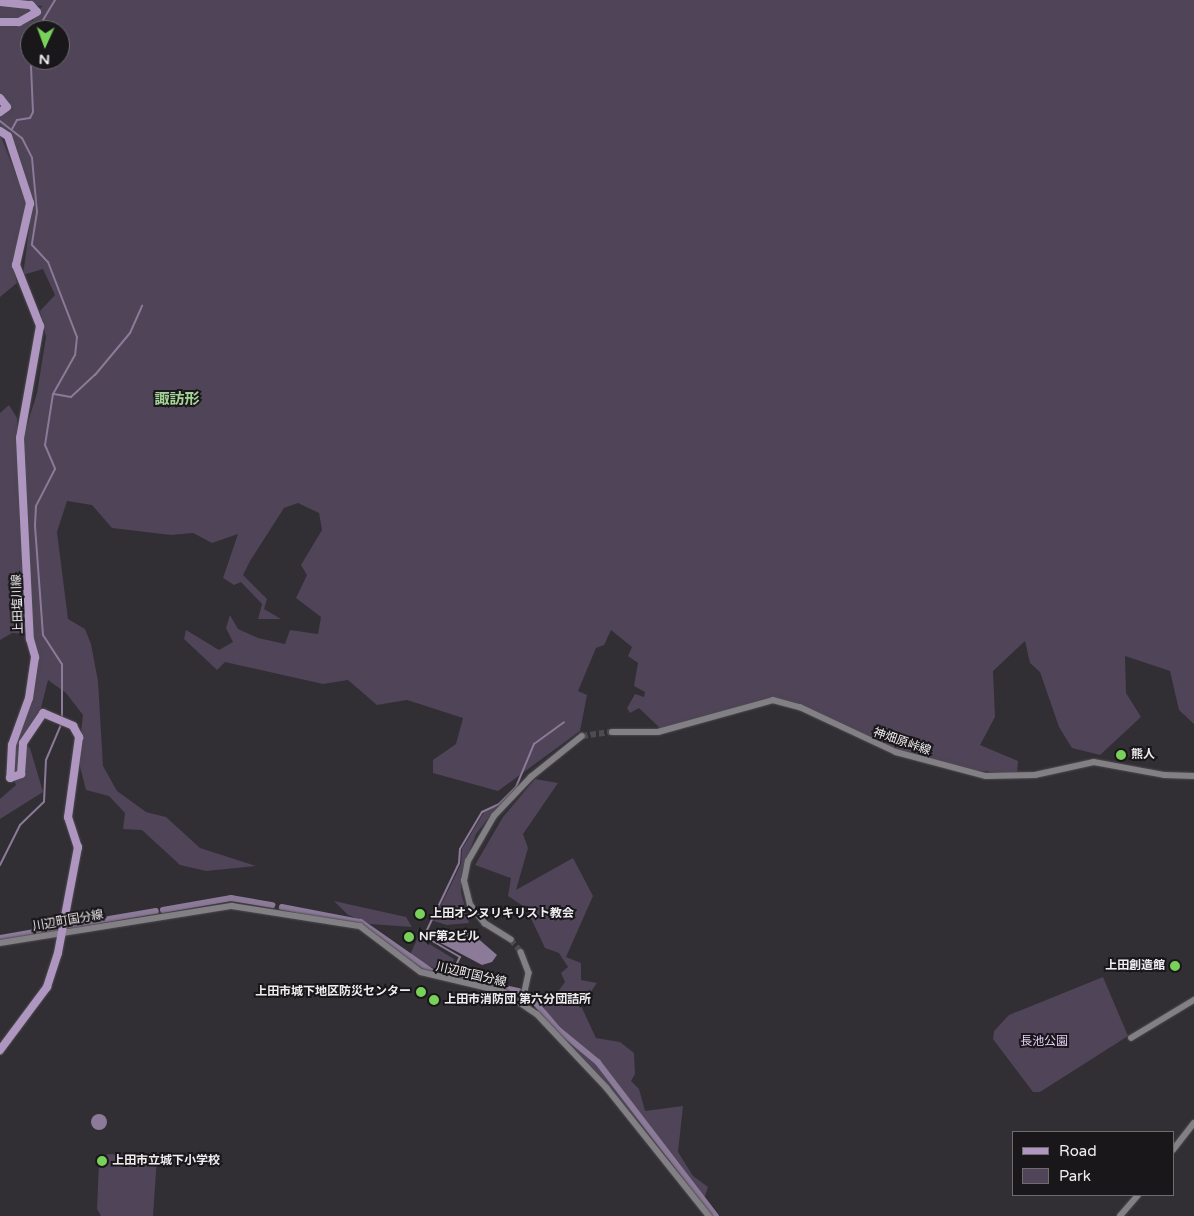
<!DOCTYPE html>
<meta charset="utf-8">
<style>
body{margin:0}
#map{position:relative;width:1194px;height:1216px;overflow:hidden;background:#312e34;font-family:"Varela Round","Noto Sans JP",sans-serif}
div>[style]{position:absolute}
[style*='--x']{left:calc(var(--x)*1px);top:calc(var(--y)*1px);width:calc(var(--w)*1px);rotate:calc(var(--a)*1deg)}
.green>*{inset:0;background:#4f4458}
.water>*{inset:0;background:#8b7a98}
.round{border-radius:50%}
.stream>*{height:2px;margin:-1px;padding:0 1px;transform-origin:1px;border-radius:1px;background:#8b7a98}
.canal>*{height:5.5px;margin:-2.75px;padding:0 2.75px;transform-origin:2.75px;border-radius:2.75px;background:#8b7a98}
.minor-tunnel>*{height:5.5px;margin-top:-2.75px;transform-origin:0;background:repeating-linear-gradient(90deg,#4e4b50 0 5.5px,transparent 0 8.5px)}
.roads{filter:drop-shadow(0 0 1px #4c4a4e) drop-shadow(0 0 1px #4c4a4e)}
.minor>*{height:5.5px;margin:-2.75px;padding:0 2.75px;transform-origin:2.75px;border-radius:2.75px;background:#827f85}
.major>*{height:8px;margin:-4px;padding:0 4px;transform-origin:4px;border-radius:4px;background:#ae96c0}
.dots>*{width:14px;height:14px;translate:-50% -50%;box-sizing:border-box;border:2px solid #19171a;border-radius:50%}
span{translate:-50% -50%;white-space:nowrap;text-align:center;line-height:1.15;-webkit-text-stroke:4px #19171a;paint-order:stroke}
.street-label{font-size:12px;color:#efedf0}
.poi-label{font-size:12px;color:#efedf0;font-weight:700}
.left{translate:0 -50%;text-align:left}
.right{translate:-100% -50%;text-align:right}
.park-label{font-size:12px;color:#e7cff9}
.quarter-label{font-size:15px;color:#a5d596;font-weight:700}
.legend{position:absolute;left:1012px;top:1131px;width:162px;height:65px;box-sizing:border-box;background:#19171a;border:1px solid #6f6d70;margin:0;padding:6px 9px;list-style:none;font-size:15px;color:#efedf0}
.legend li{display:flex;align-items:center;gap:10px;height:25px}
.legend b{width:25px;border:1px solid #6f6d70}
.north{position:absolute;left:20px;top:20px;width:50px;height:50px;box-sizing:border-box;background:#19171a;border:1px solid #6f6d70;border-radius:50%;rotate:182deg;font-size:14px;font-weight:700;line-height:20px;text-align:center;color:#efedf0}
.north::after{content:'';display:block;margin:auto;width:18px;height:22px;background:#78d158;clip-path:polygon(50% 0,100% 100%,50% 72%,0 100%)}
</style>
<div id="map">
<div class="green">
<div style="clip-path:polygon(evenodd,0 0,1194px 0,1194px 724px,1179px 710px,1170px 671px,1125px 656px,1126px 693px,1141px 717px,1100px 755px,1072px 748px,1059px 727px,1040px 672px,1030px 663px,1025px 641px,993px 671px,995px 717px,980px 745px,1018px 761px,1017px 775px,974px 770px,895px 749px,801px 705px,775px 699px,661px 729px,639px 708px,630px 713px,627px 708px,635px 694px,644px 697px,645px 692px,634px 686px,638px 663px,628px 656px,632px 647px,611px 630px,604px 645px,596px 648px,578px 691px,587px 695px,580px 731px,498px 791px,433px 773px,433px 760px,456px 744px,463px 718px,407px 700px,377px 705px,348px 680px,323px 684px,225px 662px,217px 670px,184px 639px,186px 630px,219px 650px,233px 642px,226px 628px,230px 615px,238px 629px,258px 638px,285px 644px,290px 630px,318px 634px,321px 617px,296px 598px,307px 575px,301px 565px,322px 530px,319px 513px,298px 503px,284px 508px,250px 561px,243px 575px,267px 599px,264px 609px,281px 619px,258px 619px,262px 604px,241px 582px,234px 585px,223px 578px,238px 534px,212px 543px,193px 533px,171px 535px,112px 528px,92px 505px,67px 501px,57px 532px,68px 619px,85px 629px,91px 644px,98px 681px,103px 766px,117px 791px,146px 812px,166px 817px,200px 848px,256px 866px,206px 871px,180px 865px,142px 830px,123px 829px,125px 813px,109px 796px,86px 790px,78px 759px,83px 715px,66px 693px,48px 680px,41px 708px,21px 742px,30px 748px,43px 792px,0 819px,0 799px,16px 785px,11px 772px,15px 745px,32px 687px,23px 438px,37px 393px,46px 337px,40px 311px,55px 295px,43px 269px,23px 275px,33px 199px,15px 143px,0 128px,0 115px,12px 109px,0 95px,0 24px,33px 21px,42px 6px,0 0,30px 30px,60px 30px,60px 60px,30px 60px,30px 30px)"></div>
<div style="clip-path:polygon(0 7px,30px 8px,34px 11px,18px 19px,0 19px)"></div>
<div style="clip-path:polygon(0 134px,27px 203px,13px 265px,17px 283px,0 297px)"></div>
<div style="clip-path:polygon(9px 405px,17px 418px,27px 634px,12px 633px,0 640px,0 413px)"></div>
<div style="clip-path:polygon(535px 779px,558px 783px,523px 834px,528px 848px,516px 890px,573px 858px,593px 896px,566px 957px,581px 963px,581px 980px,597px 983px,581px 1006px,596px 1038px,620px 1042px,634px 1053px,635px 1074px,631px 1081px,639px 1089px,645px 1111px,683px 1106px,678px 1152px,693px 1176px,708px 1187px,704px 1199px,566px 1044px,535px 993px,557px 993px,565px 982px,561px 973px,568px 967px,559px 953px,545px 948px,526px 908px,508px 896px,511px 878px,475px 865px,503px 817px)"></div>
<div style="clip-path:polygon(498px 806px,476px 834px,462px 871px,461px 892px,469px 923px,447px 925px,433px 921px,461px 864px,462px 849px,484px 812px)"></div>
<div style="clip-path:polygon(334px 901px,406px 917px,412px 927px,370px 924px,348px 915px)"></div>
<div style="clip-path:polygon(418px 937px,454px 959px,447px 974px,409px 957px)"></div>
<div style="clip-path:polygon(1103px 977px,1128px 1036px,1040px 1092px,1033px 1092px,993px 1039px,994px 1031px,1009px 1015px)"></div>
<div style="clip-path:polygon(108px 1154px,157px 1157px,153px 1216px,101px 1216px,97px 1209px,99px 1162px)"></div>
</div>
<div class="water">
<div style="clip-path:polygon(467px 929px,497px 955px,492px 962px,482px 965px,435px 940px,435px 935px)"></div>
<div class="round" style="left:91px;top:1114px;width:16px;height:16px"></div>
</div>
<div class="stream">
<div style="--x:37;--y:30;--w:35;--a:-59"></div>
<div style="--x:0;--y:121;--w:28;--a:38"></div>
<div style="--x:22;--y:138;--w:22;--a:63"></div>
<div style="--x:32;--y:158;--w:54;--a:84.7"></div>
<div style="--x:37;--y:212;--w:33;--a:99"></div>
<div style="--x:32;--y:245;--w:23;--a:47"></div>
<div style="--x:48;--y:262;--w:80;--a:68.9"></div>
<div style="--x:77;--y:337;--w:18;--a:96"></div>
<div style="--x:75;--y:355;--w:45;--a:119.4"></div>
<div style="--x:53;--y:394;--w:52;--a:98.9"></div>
<div style="--x:45;--y:445;--w:26;--a:67"></div>
<div style="--x:55;--y:469;--w:42;--a:117.2"></div>
<div style="--x:36;--y:506;--w:20;--a:93"></div>
<div style="--x:35;--y:526;--w:109;--a:85.8"></div>
<div style="--x:43;--y:635;--w:35;--a:57"></div>
<div style="--x:62;--y:664;--w:52;--a:90"></div>
<div style="--x:12;--y:129;--w:10;--a:-61"></div>
<div style="--x:17;--y:120;--w:13;--a:-9"></div>
<div style="--x:30;--y:118;--w:7;--a:-63"></div>
<div style="--x:33;--y:112;--w:69;--a:-92.5"></div>
<div style="--x:54;--y:394;--w:17;--a:10"></div>
<div style="--x:71;--y:397;--w:33;--a:-43"></div>
<div style="--x:95;--y:375;--w:55;--a:-50.2"></div>
<div style="--x:130;--y:333;--w:30;--a:-66"></div>
<div style="--x:0;--y:865;--w:45;--a:-63.4"></div>
<div style="--x:20;--y:825;--w:33;--a:-44"></div>
<div style="--x:44;--y:802;--w:42;--a:-87.3"></div>
<div style="--x:46;--y:760;--w:39;--a:-67"></div>
<div style="--x:451;--y:976;--w:21;--a:-65"></div>
<div style="--x:460;--y:957;--w:34;--a:-150"></div>
<div style="--x:431;--y:940;--w:9;--a:-122"></div>
<div style="--x:426;--y:932;--w:76;--a:-64.4"></div>
<div style="--x:459;--y:863;--w:14;--a:-86"></div>
<div style="--x:460;--y:849;--w:43;--a:-59.3"></div>
<div style="--x:482;--y:812;--w:19;--a:-25"></div>
<div style="--x:499;--y:804;--w:24;--a:-45"></div>
<div style="--x:516;--y:787;--w:47;--a:-67.3"></div>
<div style="--x:534;--y:744;--w:37;--a:-36"></div>
</div>
<div class="canal">
<div style="--x:282;--y:907;--w:80;--a:10.8"></div>
<div style="--x:361;--y:922;--w:89;--a:34.9"></div>
<div style="--x:434;--y:973;--w:87;--a:12"></div>
<div style="--x:163;--y:910;--w:69;--a:-10"></div>
<div style="--x:231;--y:898;--w:42;--a:9.7"></div>
<div style="--x:68;--y:926;--w:89;--a:-9.7"></div>
<div style="--x:0;--y:938;--w:58;--a:-10"></div>
<div style="--x:530;--y:996;--w:43;--a:49.7"></div>
<div style="--x:558;--y:1029;--w:52;--a:39.5"></div>
<div style="--x:598;--y:1062;--w:194;--a:52.5"></div>
</div>
<div class="minor-tunnel">
<div style="--x:582;--y:736;--w:30;--a:-8"></div>
<div style="--x:511;--y:940;--w:16;--a:50"></div>
</div>
<div class="roads">
<div class="minor">
<div style="--x:612;--y:732;--w:46;--a:0"></div>
<div style="--x:658;--y:732;--w:119;--a:-15.5"></div>
<div style="--x:773;--y:700;--w:28;--a:15"></div>
<div style="--x:800;--y:707;--w:106;--a:25.1"></div>
<div style="--x:896;--y:752;--w:93;--a:14.9"></div>
<div style="--x:986;--y:776;--w:49;--a:-1.2"></div>
<div style="--x:1035;--y:775;--w:60;--a:-12.4"></div>
<div style="--x:1094;--y:762;--w:72;--a:10.4"></div>
<div style="--x:1165;--y:775;--w:29;--a:2"></div>
<div style="--x:511;--y:940;--w:31;--a:-148"></div>
<div style="--x:485;--y:924;--w:24;--a:-128"></div>
<div style="--x:470;--y:905;--w:25;--a:-104"></div>
<div style="--x:464;--y:881;--w:20;--a:-79"></div>
<div style="--x:468;--y:861;--w:52;--a:-60"></div>
<div style="--x:494;--y:816;--w:54;--a:-46.5"></div>
<div style="--x:531;--y:777;--w:65;--a:-38.8"></div>
<div style="--x:0;--y:943;--w:235;--a:-9.1"></div>
<div style="--x:232;--y:906;--w:130;--a:8.9"></div>
<div style="--x:360;--y:926;--w:76;--a:37"></div>
<div style="--x:421;--y:972;--w:85;--a:13.5"></div>
<div style="--x:504;--y:992;--w:40;--a:34"></div>
<div style="--x:537;--y:1014;--w:102;--a:46.6"></div>
<div style="--x:607;--y:1088;--w:164;--a:51.4"></div>
<div style="--x:521;--y:952;--w:22;--a:69"></div>
<div style="--x:529;--y:973;--w:30;--a:102"></div>
<div style="--x:1131;--y:1038;--w:74;--a:-31.1"></div>
<div style="--x:1173;--y:1150;--w:34;--a:-52"></div>
<div style="--x:1120;--y:1216;--w:28;--a:-49"></div>
</div>
<div class="major">
<div style="--x:0;--y:2;--w:31;--a:6"></div>
<div style="--x:31;--y:5;--w:9;--a:49"></div>
<div style="--x:37;--y:12;--w:21;--a:151"></div>
<div style="--x:19;--y:22;--w:19;--a:180"></div>
<div style="--x:0;--y:98;--w:11;--a:52"></div>
<div style="--x:7;--y:107;--w:9;--a:144"></div>
<div style="--x:0;--y:131;--w:9;--a:32"></div>
<div style="--x:8;--y:136;--w:71;--a:71.8"></div>
<div style="--x:30;--y:203;--w:64;--a:102.7"></div>
<div style="--x:16;--y:265;--w:66;--a:68.5"></div>
<div style="--x:40;--y:326;--w:114;--a:100.1"></div>
<div style="--x:20;--y:438;--w:201;--a:87.2"></div>
<div style="--x:30;--y:639;--w:19;--a:74"></div>
<div style="--x:35;--y:657;--w:41;--a:98.3"></div>
<div style="--x:29;--y:698;--w:50;--a:109.9"></div>
<div style="--x:12;--y:745;--w:33;--a:93"></div>
<div style="--x:10;--y:778;--w:12;--a:-20"></div>
<div style="--x:21;--y:774;--w:31;--a:-86"></div>
<div style="--x:23;--y:743;--w:36;--a:-56"></div>
<div style="--x:43;--y:713;--w:33;--a:23"></div>
<div style="--x:73;--y:726;--w:13;--a:61"></div>
<div style="--x:79;--y:737;--w:81;--a:97.8"></div>
<div style="--x:68;--y:817;--w:32;--a:72"></div>
<div style="--x:78;--y:847;--w:108;--a:100.7"></div>
<div style="--x:58;--y:953;--w:36;--a:108"></div>
<div style="--x:47;--y:987;--w:79;--a:126.7"></div>
</div>
</div>
<div class="dots">
<div style="left:1121px;top:755px;background:#78d158"></div>
<div style="left:420px;top:914px;background:#78d158"></div>
<div style="left:409px;top:937px;background:#78d158"></div>
<div style="left:1175px;top:966px;background:#78d158"></div>
<div style="left:421px;top:992px;background:#78d158"></div>
<div style="left:434px;top:1000px;background:#78d158"></div>
<div style="left:102px;top:1161px;background:#78d158"></div>
</div>
<div class="street-label">
<span style="left:18px;top:604px;rotate:-92deg">上田塩川線</span>
<span style="left:902px;top:742px;rotate:19deg">神畑原峠線</span>
<span style="left:68px;top:921px;rotate:-10deg">川辺町国分線</span>
<span style="left:471px;top:975px;rotate:13deg">川辺町国分線</span>
</div>
<div class="poi-label">
<span class="left" style="left:1131px;top:755px">熊人</span>
<span class="left" style="left:430px;top:914px">上田オンヌリキリスト教会</span>
<span class="left" style="left:419px;top:937px">NF第2ビル</span>
<span class="right" style="left:1165px;top:966px">上田創造館</span>
<span class="right" style="left:411px;top:992px">上田市城下地区防災センター</span>
<span class="left" style="left:444px;top:1000px">上田市消防団 第六分団詰所</span>
<span class="left" style="left:112px;top:1161px">上田市立城下小学校</span>
</div>
<div class="park-label">
<span style="left:1044px;top:1042px">長池公園</span>
</div>
<div class="quarter-label">
<span style="left:177px;top:400px">諏訪形</span>
</div>
<ul class="legend">
<li><b style="height:6px;background:#ae96c0"></b>Road</li>
<li><b style="height:14px;background:#4f4458"></b>Park</li>
</ul>
<div class="north">N</div>
</div>
